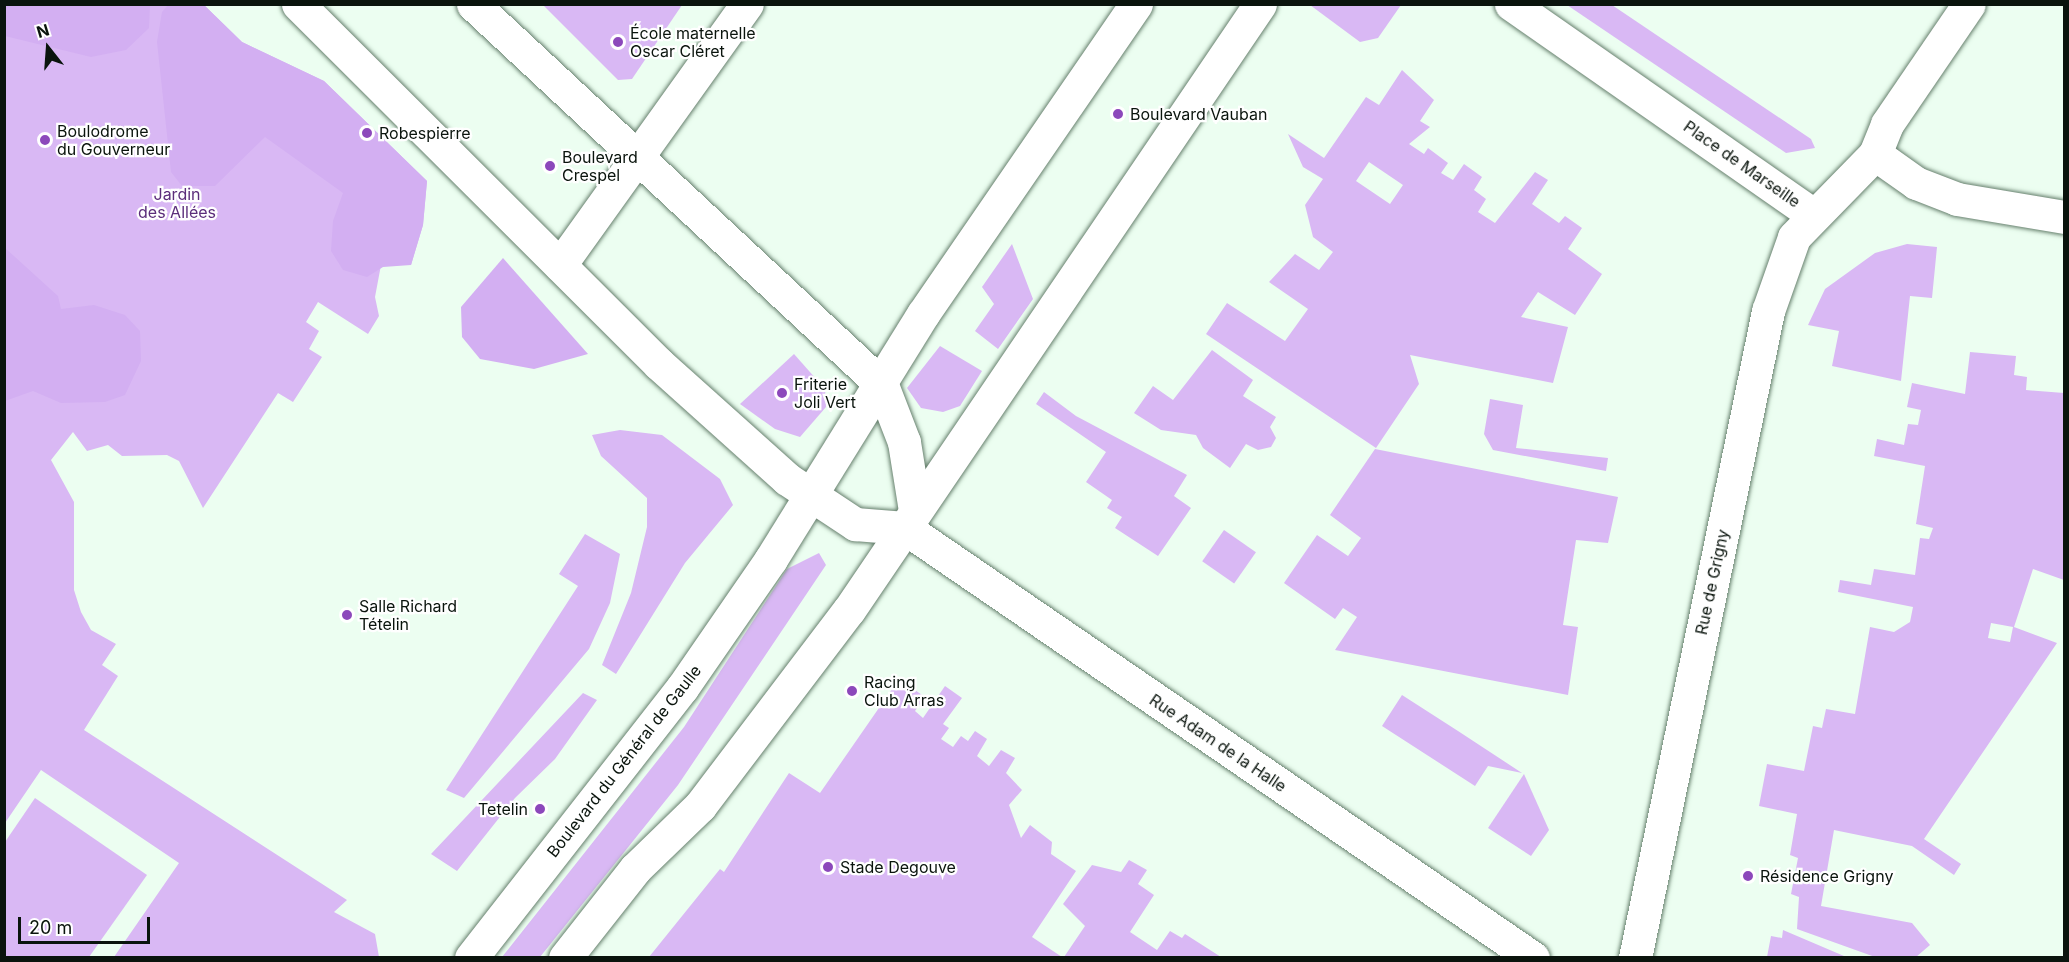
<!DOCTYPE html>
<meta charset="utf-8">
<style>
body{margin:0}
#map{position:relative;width:2069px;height:962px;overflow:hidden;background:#ecfef1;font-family:Inter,sans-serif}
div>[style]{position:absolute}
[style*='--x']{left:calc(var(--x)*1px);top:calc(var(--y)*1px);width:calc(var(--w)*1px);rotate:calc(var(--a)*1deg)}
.green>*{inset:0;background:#d9b8f4;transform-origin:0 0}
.forest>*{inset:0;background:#d3aff2}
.roads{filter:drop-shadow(0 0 2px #66806d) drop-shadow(0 0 2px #66806d)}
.minor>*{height:33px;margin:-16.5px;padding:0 16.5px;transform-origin:16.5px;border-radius:16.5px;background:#fff}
.tertiary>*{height:33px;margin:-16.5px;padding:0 16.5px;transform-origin:16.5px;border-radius:16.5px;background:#fff}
.secondary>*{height:33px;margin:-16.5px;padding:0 16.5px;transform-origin:16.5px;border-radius:16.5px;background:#fff}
.dots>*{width:16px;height:16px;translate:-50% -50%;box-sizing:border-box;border:3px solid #fff;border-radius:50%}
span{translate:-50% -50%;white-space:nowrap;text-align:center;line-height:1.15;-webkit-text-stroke:4.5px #fff;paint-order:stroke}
.poi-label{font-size:16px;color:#0a140d}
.left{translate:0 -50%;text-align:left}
.right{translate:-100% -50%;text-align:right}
.street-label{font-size:16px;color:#0a140d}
.park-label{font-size:16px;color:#5c2e7b}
.frame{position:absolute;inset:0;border:6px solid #0a140d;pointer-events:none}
.north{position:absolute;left:18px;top:18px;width:60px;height:60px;-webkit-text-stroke:4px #fff;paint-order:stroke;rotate:343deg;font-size:16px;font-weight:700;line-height:24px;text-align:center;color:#0a140d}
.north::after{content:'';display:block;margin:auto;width:21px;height:27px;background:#0a140d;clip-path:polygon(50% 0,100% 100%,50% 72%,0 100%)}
.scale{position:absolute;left:18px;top:917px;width:132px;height:27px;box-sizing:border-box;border:3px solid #0a140d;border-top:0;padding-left:8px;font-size:18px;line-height:21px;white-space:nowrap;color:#0a140d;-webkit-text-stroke:4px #fff;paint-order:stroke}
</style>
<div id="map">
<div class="green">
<div style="clip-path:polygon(5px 5px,204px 5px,242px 42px,324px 81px,427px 181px,423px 225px,411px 265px,381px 265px,375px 297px,379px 316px,368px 334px,318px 302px,306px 322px,319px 331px,309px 349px,322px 357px,293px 402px,278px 393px,203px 508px,179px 461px,167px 455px,122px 456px,108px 445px,87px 451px,73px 432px,51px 460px,74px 502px,74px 590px,81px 612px,91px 630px,116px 644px,102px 665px,118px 676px,84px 730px,347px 900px,334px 912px,375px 934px,379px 957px,114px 957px,179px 863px,41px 770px,5px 823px)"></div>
<div style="clip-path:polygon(682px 5px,632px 79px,618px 80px,544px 6px)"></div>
<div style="clip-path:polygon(1310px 5px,1310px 4px,1401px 5px,1378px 38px,1360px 42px)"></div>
<div style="clip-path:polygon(1567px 5px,1612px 5px,1811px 139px,1815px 148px,1786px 153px)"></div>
<div style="clip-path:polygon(evenodd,1402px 70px,1434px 100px,1420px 121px,1430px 127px,1409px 144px,1424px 154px,1428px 148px,1448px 163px,1441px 173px,1453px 180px,1464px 164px,1482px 177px,1474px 190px,1486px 199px,1478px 212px,1495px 223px,1535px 172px,1548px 180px,1532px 204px,1559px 223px,1565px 216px,1582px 228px,1568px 249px,1602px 274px,1575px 315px,1538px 292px,1521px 317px,1568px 327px,1553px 383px,1410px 355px,1419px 384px,1376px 448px,1206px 334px,1227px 303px,1285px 341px,1308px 309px,1269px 282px,1295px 254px,1319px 270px,1333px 252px,1313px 237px,1305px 205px,1323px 179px,1303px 167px,1288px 134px,1324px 158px,1366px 97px,1379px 105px,1402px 70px,1369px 162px,1403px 185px,1390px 204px,1356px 181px,1369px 162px)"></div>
<div style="clip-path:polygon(1012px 244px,1033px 299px,998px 349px,975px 331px,994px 304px,982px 287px)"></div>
<div style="clip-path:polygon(1907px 244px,1937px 247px,1932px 298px,1910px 296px,1901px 381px,1832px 366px,1839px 331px,1808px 325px,1825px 289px,1875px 253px)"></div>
<div style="clip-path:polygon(940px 346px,982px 371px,960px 406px,943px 412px,921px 408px,907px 388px)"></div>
<div style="clip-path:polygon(1212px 350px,1253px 380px,1243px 396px,1276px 417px,1270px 427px,1276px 438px,1271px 447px,1258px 450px,1246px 444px,1230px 468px,1203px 448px,1196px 435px,1161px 430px,1134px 413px,1153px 386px,1173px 400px)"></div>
<div style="clip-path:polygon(evenodd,1970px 352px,2016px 356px,2014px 375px,2027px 377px,2026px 390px,2064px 393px,2064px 580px,2033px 569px,2014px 627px,2057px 643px,1924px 839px,1961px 864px,1954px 875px,1912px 846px,1834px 830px,1821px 906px,1912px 923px,1930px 945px,1916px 957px,1875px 957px,1797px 929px,1799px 897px,1791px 894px,1798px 858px,1790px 855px,1797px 814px,1759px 806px,1767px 764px,1804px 771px,1813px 726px,1822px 728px,1826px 709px,1855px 714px,1870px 627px,1894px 632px,1910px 622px,1913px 607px,1838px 592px,1840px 580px,1871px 585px,1874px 569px,1915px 575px,1920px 538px,1929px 539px,1933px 528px,1916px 524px,1925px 466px,1874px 456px,1877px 439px,1904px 445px,1908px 424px,1918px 425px,1921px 410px,1907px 407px,1912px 383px,1965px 394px,1970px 352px,1991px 623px,2013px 627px,2010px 642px,1988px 638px,1991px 623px)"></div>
<div style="clip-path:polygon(794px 354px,825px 389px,826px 407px,800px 437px,775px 429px,740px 404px)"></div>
<div style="clip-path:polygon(1044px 392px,1076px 416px,1187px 475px,1174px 496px,1191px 508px,1158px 556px,1115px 528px,1122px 517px,1107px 508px,1112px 500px,1086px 482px,1106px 452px,1036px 404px)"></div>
<div style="clip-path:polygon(1490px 399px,1523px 405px,1516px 448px,1608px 458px,1606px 471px,1493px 450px,1484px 434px)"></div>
<div style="clip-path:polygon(620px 430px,662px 435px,720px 479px,733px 505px,685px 563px,616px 674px,602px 665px,631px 593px,647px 527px,647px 498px,601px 456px,592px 435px)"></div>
<div style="clip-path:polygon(1375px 449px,1618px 497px,1608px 543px,1576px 540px,1563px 625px,1578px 627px,1568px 695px,1335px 650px,1357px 617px,1343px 608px,1335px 619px,1284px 583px,1317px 535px,1348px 556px,1361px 538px,1330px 515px)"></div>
<div style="left:1224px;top:530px;width:39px;height:38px;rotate:35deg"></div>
<div style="clip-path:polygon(585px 534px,620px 554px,610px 603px,589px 649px,464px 798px,446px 790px,578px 586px,559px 574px)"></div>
<div style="clip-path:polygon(819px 553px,826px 565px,678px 785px,540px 957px,502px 957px,684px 727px,787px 569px)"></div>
<div style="clip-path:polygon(899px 679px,925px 697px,915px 711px,923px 718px,945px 686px,962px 698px,943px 724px,949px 728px,941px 739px,953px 747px,961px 736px,968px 741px,975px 731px,987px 739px,977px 756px,989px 766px,1001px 750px,1015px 758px,1006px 773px,1022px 790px,1009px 805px,1021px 838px,1030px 825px,1052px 842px,1051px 854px,1076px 871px,1032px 937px,1062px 957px,649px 957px,720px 869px,724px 872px,789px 773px,820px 793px)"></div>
<div style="clip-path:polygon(583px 693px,597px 700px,555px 759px,515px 798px,457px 871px,431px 854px)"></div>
<div style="clip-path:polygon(1402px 695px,1458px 731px,1522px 773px,1488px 766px,1475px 786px,1382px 726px)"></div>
<div style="clip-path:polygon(1524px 774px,1549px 830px,1531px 856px,1488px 828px)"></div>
<div style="clip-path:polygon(35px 798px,147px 875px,89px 957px,5px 957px,5px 842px)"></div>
<div style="clip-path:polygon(1129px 860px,1147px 870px,1138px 884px,1154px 895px,1130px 932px,1157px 950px,1170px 931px,1182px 938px,1185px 934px,1221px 957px,1064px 957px,1085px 926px,1063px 904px,1092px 865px,1121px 872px)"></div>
<div style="clip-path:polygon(1783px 930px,1844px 956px,1845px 957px,1767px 957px,1771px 936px,1782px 938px)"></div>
</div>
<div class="forest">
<div style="clip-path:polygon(169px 4px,204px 5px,242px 42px,324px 81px,427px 181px,423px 225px,411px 265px,383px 267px,367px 277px,343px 270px,331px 251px,333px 221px,343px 193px,265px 137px,215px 186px,182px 186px,171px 172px,157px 42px,162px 12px)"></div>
<div style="clip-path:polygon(4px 5px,150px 5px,149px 28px,126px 50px,91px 57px,5px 36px)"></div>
<div style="clip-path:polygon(4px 247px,58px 296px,61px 309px,94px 305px,125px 315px,140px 331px,141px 361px,125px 395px,105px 402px,61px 403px,33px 391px,5px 401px)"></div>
<div style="clip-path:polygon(503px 258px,588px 354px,534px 369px,480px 359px,462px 337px,461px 307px)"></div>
</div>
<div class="roads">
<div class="minor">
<div style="--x:1511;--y:4;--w:368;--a:34.9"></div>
<div style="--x:1875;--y:154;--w:50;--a:35.3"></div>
<div style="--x:1916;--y:183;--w:44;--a:21.3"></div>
<div style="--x:1957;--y:199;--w:109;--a:9.5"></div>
<div style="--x:560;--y:265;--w:321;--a:-54.4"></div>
<div style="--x:1635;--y:958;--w:661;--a:-78.38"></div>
<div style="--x:1768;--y:311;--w:78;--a:-70.6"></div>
<div style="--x:1794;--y:237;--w:116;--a:-45.7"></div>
<div style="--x:1875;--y:154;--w:32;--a:-68"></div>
<div style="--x:1887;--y:124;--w:145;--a:-55.7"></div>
</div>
<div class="tertiary">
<div style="--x:298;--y:4;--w:510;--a:44.92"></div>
<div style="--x:659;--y:364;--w:172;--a:41.9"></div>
<div style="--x:787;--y:479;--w:82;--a:33.5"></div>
<div style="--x:855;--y:524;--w:50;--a:4.6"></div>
<div style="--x:905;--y:528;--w:761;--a:34.4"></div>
<div style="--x:473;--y:4;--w:559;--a:42.97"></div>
<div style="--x:882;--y:385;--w:61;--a:68.9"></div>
<div style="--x:904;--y:442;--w:70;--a:80.9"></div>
</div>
<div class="secondary">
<div style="--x:471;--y:958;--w:343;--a:-52"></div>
<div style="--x:682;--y:688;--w:157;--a:-55.4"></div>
<div style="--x:771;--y:559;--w:288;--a:-58.2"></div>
<div style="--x:923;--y:314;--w:376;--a:-55.5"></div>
<div style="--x:565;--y:958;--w:113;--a:-51.8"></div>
<div style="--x:635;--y:869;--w:91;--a:-44.1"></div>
<div style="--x:700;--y:806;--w:246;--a:-52.8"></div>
<div style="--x:849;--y:610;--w:732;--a:-55.85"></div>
</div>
</div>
<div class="dots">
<div style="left:618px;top:42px;background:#8c48bb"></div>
<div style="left:1118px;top:114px;background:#8c48bb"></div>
<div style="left:367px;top:133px;background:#8c48bb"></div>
<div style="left:45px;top:140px;background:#8c48bb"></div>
<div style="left:550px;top:166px;background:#8c48bb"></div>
<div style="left:782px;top:393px;background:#8c48bb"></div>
<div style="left:347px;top:615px;background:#8c48bb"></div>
<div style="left:852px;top:691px;background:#8c48bb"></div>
<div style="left:540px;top:809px;background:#8c48bb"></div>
<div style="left:828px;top:867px;background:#8c48bb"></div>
<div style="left:1748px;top:876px;background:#8c48bb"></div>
</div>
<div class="poi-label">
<span class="left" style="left:630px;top:42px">École maternelle<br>Oscar Cléret</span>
<span class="left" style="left:1130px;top:114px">Boulevard Vauban</span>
<span class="left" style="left:57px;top:140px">Boulodrome<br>du Gouverneur</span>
<span class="left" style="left:379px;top:133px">Robespierre</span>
<span class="left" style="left:562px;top:166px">Boulevard<br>Crespel</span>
<span class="left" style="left:794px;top:393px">Friterie<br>Joli Vert</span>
<span class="left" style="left:359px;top:615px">Salle Richard<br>Tételin</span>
<span class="left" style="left:864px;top:691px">Racing<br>Club Arras</span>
<span class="right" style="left:528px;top:809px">Tetelin</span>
<span class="left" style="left:840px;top:867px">Stade Degouve</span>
<span class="left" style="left:1760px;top:876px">Résidence Grigny</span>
</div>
<div class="street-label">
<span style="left:1742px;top:164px;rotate:35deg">Place de Marseille</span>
<span style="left:1712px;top:582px;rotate:-78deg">Rue de Grigny</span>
<span style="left:1218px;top:743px;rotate:34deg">Rue Adam de la Halle</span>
<span style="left:624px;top:761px;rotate:-52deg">Boulevard du Général de Gaulle</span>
</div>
<div class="park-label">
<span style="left:177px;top:203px">Jardin<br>des Allées</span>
</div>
<div class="frame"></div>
<div class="north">N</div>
<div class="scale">20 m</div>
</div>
